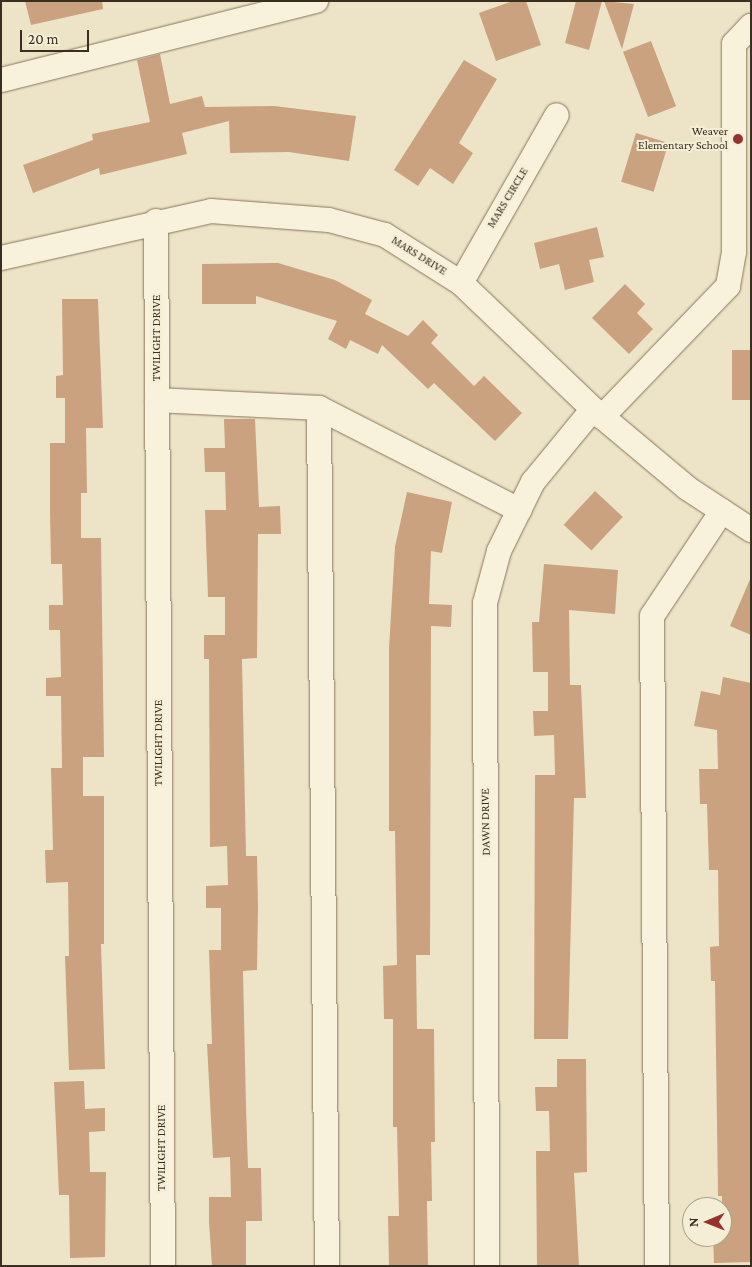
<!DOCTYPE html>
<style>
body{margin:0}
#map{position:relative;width:752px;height:1267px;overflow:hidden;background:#ede4c7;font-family:"Crimson Pro",serif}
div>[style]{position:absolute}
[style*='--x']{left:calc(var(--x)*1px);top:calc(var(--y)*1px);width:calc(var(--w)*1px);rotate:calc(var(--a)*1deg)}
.building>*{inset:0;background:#caa27f;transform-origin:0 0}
.roads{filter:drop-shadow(0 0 1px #88765d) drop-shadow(0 0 1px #88765d)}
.minor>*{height:24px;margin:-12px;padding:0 12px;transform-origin:12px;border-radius:12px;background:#f8f1db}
.dots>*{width:14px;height:14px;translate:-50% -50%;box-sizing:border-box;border:2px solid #f5eed7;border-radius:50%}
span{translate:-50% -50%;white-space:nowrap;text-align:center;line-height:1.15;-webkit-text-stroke:4px #f5eed7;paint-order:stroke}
.poi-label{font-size:12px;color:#392e20}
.right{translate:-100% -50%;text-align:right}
.street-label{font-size:12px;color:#392e20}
.frame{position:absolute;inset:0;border:2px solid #392e20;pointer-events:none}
.north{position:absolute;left:682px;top:1197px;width:50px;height:50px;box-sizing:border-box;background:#f5eed7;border:1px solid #aaa18e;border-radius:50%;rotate:269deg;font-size:14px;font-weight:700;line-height:20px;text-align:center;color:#392e20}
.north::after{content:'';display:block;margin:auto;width:18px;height:22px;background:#95342f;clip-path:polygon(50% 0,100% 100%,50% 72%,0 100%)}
.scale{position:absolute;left:20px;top:30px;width:69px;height:22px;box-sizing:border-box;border:2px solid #392e20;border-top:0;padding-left:6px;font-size:15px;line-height:18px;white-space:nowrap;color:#392e20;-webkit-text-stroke:4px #f5eed7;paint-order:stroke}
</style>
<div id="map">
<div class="building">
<div style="clip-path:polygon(25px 1px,102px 1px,103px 9px,31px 25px)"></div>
<div style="clip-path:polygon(513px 1px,526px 1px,541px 45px,496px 61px,479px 13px)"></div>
<div style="clip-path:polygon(576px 1px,602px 1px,589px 50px,565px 43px)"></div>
<div style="clip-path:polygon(604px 1px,634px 4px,622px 49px)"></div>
<div style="left:651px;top:41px;width:70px;height:30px;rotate:69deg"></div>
<div style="clip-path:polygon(160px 54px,170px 104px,202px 96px,205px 107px,274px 106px,356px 116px,349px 161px,289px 152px,230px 153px,229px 121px,182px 133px,187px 154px,100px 175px,99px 168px,33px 193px,23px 165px,93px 140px,92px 134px,150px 122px,137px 60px)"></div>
<div style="clip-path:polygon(464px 60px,497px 79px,459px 143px,473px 153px,453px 184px,430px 168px,418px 186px,394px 170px)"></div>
<div style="left:636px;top:133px;width:34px;height:51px;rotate:17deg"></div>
<div style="clip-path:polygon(597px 227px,604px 257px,589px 260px,594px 282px,565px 290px,559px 264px,540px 269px,534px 243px)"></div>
<div style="clip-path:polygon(278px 263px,335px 280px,372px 300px,365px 314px,408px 336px,423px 320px,438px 335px,431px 343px,474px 386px,484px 376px,522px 413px,495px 441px,434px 383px,428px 389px,382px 345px,378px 354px,350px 340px,346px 349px,328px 339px,337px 321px,256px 296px,256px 304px,202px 304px,202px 264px)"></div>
<div style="clip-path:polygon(625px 284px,645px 304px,637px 313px,653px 329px,629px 354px,592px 318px)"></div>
<div style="clip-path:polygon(62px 299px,98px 299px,103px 428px,86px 428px,87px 493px,81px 493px,81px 538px,101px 538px,104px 757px,83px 757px,83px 796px,104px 796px,104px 944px,101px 944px,105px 1069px,69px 1070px,65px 956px,69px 956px,68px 882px,46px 883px,45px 850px,53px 850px,51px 768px,62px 768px,61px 696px,46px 696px,46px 678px,61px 677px,60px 630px,49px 630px,49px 605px,63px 605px,62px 564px,51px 564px,50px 511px,50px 443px,65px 443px,65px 398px,56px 398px,56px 376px,63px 375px)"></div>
<div style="left:751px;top:350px;width:50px;height:19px;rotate:90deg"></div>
<div style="clip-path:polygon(224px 419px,255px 419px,259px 507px,280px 506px,281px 534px,258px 534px,257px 658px,242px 659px,246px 856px,257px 856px,258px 907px,257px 970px,243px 971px,246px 1106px,248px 1168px,261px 1168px,262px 1221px,246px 1221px,246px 1266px,212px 1266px,209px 1222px,209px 1197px,231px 1197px,230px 1157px,213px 1158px,207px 1044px,212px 1044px,209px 950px,221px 950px,221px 908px,206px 908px,206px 886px,228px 885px,227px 846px,210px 847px,209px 659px,204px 659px,204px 635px,225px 635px,225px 597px,208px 597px,205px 510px,226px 510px,225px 472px,205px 472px,204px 448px,225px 448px)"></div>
<div style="left:595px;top:491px;width:38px;height:46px;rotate:43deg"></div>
<div style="clip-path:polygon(407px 492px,452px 502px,442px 553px,431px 551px,429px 604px,452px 605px,451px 627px,431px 626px,430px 955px,416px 955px,417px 1029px,434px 1029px,435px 1142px,431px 1142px,432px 1201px,427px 1201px,428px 1266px,389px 1266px,388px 1216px,399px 1216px,397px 1127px,393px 1127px,393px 1019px,384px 1019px,383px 966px,397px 965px,395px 831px,389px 831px,389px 648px,395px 547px)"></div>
<div style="clip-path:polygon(544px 564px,618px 570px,615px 614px,569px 610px,570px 685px,581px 685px,586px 798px,574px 798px,568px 1039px,534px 1039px,535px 775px,555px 775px,554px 735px,534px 736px,533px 711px,548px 711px,548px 672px,533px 672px,532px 622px,539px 622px)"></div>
<div style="clip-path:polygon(751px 577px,751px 635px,730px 626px)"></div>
<div style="clip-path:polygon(723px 677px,751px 683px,751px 1262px,714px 1263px,713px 1237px,722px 1237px,722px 1196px,718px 1196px,715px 981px,711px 981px,710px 947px,719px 946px,718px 870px,709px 870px,707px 804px,700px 804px,699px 769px,718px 769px,717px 730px,694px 726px,701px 691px,720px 695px)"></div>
<div style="clip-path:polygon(557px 1059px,586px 1059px,587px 1172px,574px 1173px,579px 1266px,537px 1266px,536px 1151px,550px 1151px,549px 1111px,536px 1111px,535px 1087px,557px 1087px)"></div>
<div style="clip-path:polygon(84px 1081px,85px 1109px,105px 1108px,105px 1131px,89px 1132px,90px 1172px,106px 1172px,105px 1257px,70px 1258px,69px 1195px,59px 1195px,54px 1082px)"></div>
</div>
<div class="roads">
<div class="minor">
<div style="--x:1;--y:80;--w:325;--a:-14.1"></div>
<div style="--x:156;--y:221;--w:1045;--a:89.62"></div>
<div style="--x:1;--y:258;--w:215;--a:-12.6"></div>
<div style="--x:211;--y:211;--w:118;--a:4.4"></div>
<div style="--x:329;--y:220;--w:58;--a:15"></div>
<div style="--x:385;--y:235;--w:90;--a:32.3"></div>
<div style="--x:461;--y:283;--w:182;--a:43.7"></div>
<div style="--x:593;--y:409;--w:123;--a:40"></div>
<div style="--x:687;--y:488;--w:77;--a:33.3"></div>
<div style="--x:461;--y:283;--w:193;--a:-60.3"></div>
<div style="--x:157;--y:400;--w:162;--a:2.8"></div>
<div style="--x:319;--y:408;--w:225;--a:27"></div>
<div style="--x:319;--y:408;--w:858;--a:89.47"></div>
<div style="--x:602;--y:417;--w:182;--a:-46.1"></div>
<div style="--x:728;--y:286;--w:35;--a:-80"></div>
<div style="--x:734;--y:252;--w:208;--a:-90"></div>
<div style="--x:734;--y:44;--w:25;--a:-47"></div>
<div style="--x:487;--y:1266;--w:663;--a:-90.17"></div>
<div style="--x:485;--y:603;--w:54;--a:-74.9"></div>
<div style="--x:499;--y:551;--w:77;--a:-63.8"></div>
<div style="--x:533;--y:482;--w:94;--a:-50.6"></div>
<div style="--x:657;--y:1266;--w:650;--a:-90.44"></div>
<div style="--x:652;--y:616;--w:126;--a:-56.3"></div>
</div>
</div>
<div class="dots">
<div style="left:738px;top:139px;background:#95342f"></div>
</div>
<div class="poi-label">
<span class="right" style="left:728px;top:139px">Weaver<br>Elementary School</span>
</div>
<div class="street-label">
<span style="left:508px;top:198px;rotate:-59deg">MARS CIRCLE</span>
<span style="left:419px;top:256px;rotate:32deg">MARS DRIVE</span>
<span style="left:157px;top:338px;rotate:-90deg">TWILIGHT DRIVE</span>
<span style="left:159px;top:743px;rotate:-90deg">TWILIGHT DRIVE</span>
<span style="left:486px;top:822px;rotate:-91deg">DAWN DRIVE</span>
<span style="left:162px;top:1148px;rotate:-90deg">TWILIGHT DRIVE</span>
</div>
<div class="frame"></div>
<div class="north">N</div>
<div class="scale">20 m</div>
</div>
